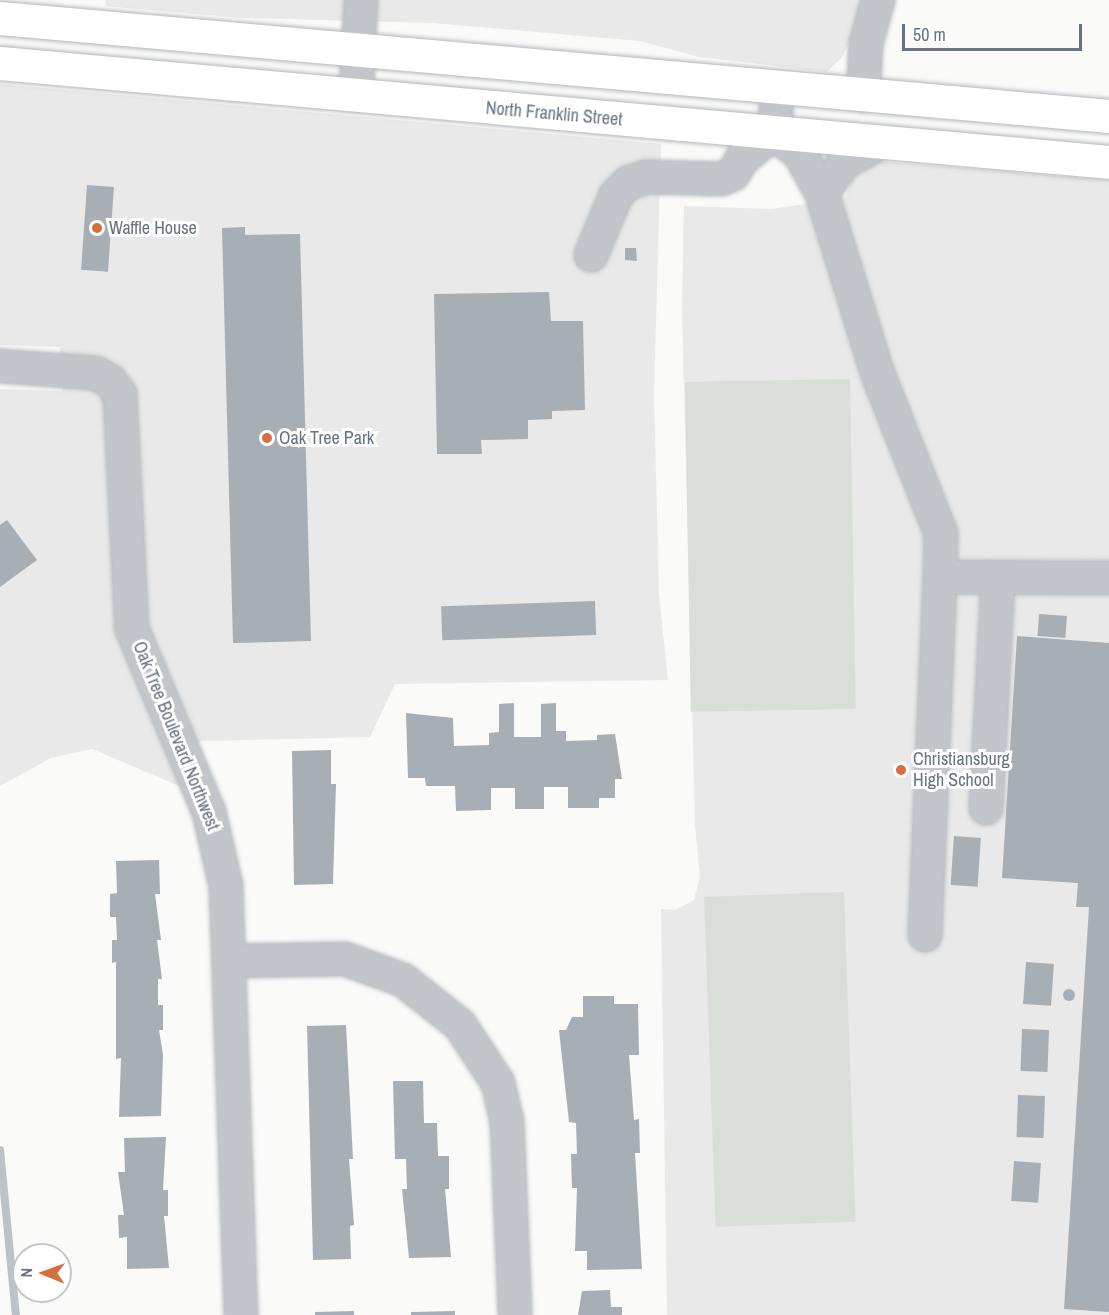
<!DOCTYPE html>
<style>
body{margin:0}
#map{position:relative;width:1109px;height:1315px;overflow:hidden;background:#fafaf8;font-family:"Archivo Narrow",sans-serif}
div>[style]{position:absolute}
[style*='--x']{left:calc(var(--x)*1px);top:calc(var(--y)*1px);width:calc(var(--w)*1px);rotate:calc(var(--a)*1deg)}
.built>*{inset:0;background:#e8e9e8}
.green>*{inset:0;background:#d9ded8;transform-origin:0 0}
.stream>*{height:8px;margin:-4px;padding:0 4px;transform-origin:4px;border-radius:4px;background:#bbc3c8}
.building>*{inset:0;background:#a7aeb4;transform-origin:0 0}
.round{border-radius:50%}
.roads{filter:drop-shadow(0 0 2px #b3b7bc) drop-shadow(0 0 2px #b3b7bc)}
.minor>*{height:32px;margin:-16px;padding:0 16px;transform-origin:16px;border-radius:16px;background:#c2c5c9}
.major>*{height:33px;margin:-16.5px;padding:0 16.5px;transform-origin:16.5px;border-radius:16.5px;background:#fff}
.dots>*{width:16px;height:16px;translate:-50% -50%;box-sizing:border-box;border:3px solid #fff;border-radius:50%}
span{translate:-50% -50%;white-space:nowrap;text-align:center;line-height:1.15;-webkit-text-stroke:6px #fff;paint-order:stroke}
.street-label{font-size:18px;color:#677380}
.poi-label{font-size:18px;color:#677380}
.left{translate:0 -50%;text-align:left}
.north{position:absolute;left:12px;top:1243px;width:60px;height:60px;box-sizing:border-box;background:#fff;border:2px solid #c2c7cc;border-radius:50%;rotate:271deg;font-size:16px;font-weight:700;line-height:24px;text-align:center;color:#677380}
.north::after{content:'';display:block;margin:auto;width:21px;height:27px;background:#d56f3d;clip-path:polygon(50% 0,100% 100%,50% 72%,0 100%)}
.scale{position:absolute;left:902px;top:24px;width:180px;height:27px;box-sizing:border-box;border:3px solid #677380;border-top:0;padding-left:8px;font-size:18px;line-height:21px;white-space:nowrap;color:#677380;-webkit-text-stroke:4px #fff;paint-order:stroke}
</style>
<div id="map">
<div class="built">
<div style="clip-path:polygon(106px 0,863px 0,862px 15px,842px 57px,827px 72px,699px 57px,640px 41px,433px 23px,242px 18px,105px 6px)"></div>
<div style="clip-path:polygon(0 84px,661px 144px,654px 394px,659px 595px,668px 680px,395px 684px,370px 737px,201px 741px,169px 754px,182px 787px,92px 749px,51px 758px,0 786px,0 389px,62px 391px,60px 347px,0 345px)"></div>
<div style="clip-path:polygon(875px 161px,1109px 180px,1109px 1315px,667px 1315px,661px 909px,675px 910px,694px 900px,700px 877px,695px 826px,682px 309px,684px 206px,772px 209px,845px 198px,856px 172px)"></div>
</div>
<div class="green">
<div style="left:850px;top:379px;width:330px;height:165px;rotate:89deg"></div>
<div style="left:844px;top:892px;width:330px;height:140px;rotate:88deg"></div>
</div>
<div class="stream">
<div style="--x:0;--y:1150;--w:166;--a:84.5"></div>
</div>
<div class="building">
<div style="left:87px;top:185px;width:27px;height:85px;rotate:4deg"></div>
<div style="clip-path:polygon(245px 227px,245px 235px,300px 234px,311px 641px,233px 643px,222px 228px)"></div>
<div style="clip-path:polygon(625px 248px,636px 248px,637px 261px,625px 260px)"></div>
<div style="clip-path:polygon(549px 292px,551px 321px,583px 321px,585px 410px,552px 411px,552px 419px,528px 420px,528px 439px,481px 440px,482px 454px,437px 454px,434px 294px)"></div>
<div style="clip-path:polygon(7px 520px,37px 560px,0 587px,0 525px)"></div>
<div style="left:595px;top:601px;width:34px;height:154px;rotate:88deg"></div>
<div style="left:1039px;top:614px;width:28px;height:22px;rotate:4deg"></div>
<div style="clip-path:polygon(1017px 636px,1109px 643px,1109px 1312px,1064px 1309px,1089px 907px,1076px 907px,1078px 883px,1002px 878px)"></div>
<div style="clip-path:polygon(514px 703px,514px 737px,541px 737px,541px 704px,556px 703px,556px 731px,566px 731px,566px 741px,597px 740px,597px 735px,615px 734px,622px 779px,615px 779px,615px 798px,599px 798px,599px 808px,568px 808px,568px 787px,544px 787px,544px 809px,515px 809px,515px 788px,491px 788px,491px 810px,456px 811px,455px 786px,426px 786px,425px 778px,408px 778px,406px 713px,453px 718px,454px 746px,489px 745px,489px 733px,499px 732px,499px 704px)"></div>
<div style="clip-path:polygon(331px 750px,331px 784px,336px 784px,333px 884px,294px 885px,292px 751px)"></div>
<div style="left:954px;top:836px;width:27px;height:49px;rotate:4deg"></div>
<div style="clip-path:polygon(159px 860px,160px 894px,155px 894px,161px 940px,157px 940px,162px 979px,158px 979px,158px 1005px,163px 1005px,163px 1030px,159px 1030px,163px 1055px,161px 1116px,119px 1117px,121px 1058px,116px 1059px,116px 962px,112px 963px,112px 940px,117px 940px,116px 917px,110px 917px,110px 894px,117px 893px,116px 861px)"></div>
<div style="left:1026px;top:962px;width:28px;height:42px;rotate:4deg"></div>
<div class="round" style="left:1063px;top:989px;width:12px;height:12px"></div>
<div style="clip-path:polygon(583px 996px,614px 996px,614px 1004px,638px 1004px,639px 1055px,629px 1055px,634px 1120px,639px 1119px,640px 1153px,635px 1153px,642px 1269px,587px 1270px,587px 1251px,575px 1251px,577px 1188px,572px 1188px,571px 1154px,577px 1154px,576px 1123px,569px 1122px,559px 1030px,566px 1030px,572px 1017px,583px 1017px)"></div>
<div style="clip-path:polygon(346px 1025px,353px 1159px,349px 1159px,354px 1225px,350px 1226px,351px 1259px,313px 1260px,307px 1026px)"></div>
<div style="left:1022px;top:1029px;width:27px;height:42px;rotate:2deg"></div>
<div style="clip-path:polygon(393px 1081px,423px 1081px,424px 1123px,437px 1123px,438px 1156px,449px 1156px,449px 1189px,445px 1189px,451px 1257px,409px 1258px,402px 1189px,407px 1189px,406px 1159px,395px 1159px)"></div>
<div style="left:1018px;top:1095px;width:27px;height:42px;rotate:2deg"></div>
<div style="clip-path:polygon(166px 1137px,163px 1190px,168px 1190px,168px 1216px,164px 1216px,169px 1268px,127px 1269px,127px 1237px,119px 1238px,118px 1215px,124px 1215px,118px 1172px,125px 1172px,124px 1138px)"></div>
<div style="left:1014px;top:1161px;width:27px;height:40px;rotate:4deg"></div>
<div style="clip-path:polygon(610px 1290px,611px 1307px,622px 1307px,622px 1315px,578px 1315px,582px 1291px)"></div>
<div style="clip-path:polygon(354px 1311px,354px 1315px,315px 1315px,315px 1312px)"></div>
<div style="clip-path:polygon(455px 1311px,455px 1315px,411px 1315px,411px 1312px)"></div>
</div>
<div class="roads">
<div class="minor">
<div style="--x:356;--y:96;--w:96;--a:-87"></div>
<div style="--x:863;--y:96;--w:52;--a:-86.7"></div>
<div style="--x:866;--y:44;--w:46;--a:-74.7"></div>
<div style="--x:774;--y:133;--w:33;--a:39"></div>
<div style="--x:800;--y:154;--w:46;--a:61.2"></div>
<div style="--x:822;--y:194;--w:186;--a:72.8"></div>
<div style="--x:877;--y:372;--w:174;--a:68.4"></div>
<div style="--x:941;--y:534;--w:43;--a:91.3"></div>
<div style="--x:940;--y:577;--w:169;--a:0.3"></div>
<div style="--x:822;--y:194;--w:39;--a:-55"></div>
<div style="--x:844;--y:162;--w:41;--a:-27.8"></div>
<div style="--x:591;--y:255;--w:65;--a:-67.4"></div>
<div style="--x:616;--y:195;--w:17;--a:-45"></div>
<div style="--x:628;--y:183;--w:20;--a:-18"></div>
<div style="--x:647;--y:177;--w:74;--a:1.5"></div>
<div style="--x:721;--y:179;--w:13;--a:-23"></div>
<div style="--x:733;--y:174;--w:17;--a:-59"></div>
<div style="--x:742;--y:159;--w:41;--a:-39.1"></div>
<div style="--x:774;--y:133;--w:45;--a:-84.9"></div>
<div style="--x:0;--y:366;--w:95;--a:4.2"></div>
<div style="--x:95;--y:373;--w:17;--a:28"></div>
<div style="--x:110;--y:381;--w:17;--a:54"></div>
<div style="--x:120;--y:395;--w:234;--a:87.1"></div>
<div style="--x:132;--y:629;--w:199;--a:67.2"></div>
<div style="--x:209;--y:812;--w:76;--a:77.1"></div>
<div style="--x:226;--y:886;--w:429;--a:88"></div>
<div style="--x:986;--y:808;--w:231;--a:-87"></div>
<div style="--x:925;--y:935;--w:358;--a:-87.6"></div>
<div style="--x:229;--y:961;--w:116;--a:-1"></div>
<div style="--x:345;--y:959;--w:62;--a:19.9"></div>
<div style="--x:403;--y:980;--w:73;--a:38.3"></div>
<div style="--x:460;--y:1025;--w:69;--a:56.8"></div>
<div style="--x:498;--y:1083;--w:39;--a:77"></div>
<div style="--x:507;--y:1121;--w:194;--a:87.6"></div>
</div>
<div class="major">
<div style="--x:0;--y:18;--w:1113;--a:5.05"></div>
<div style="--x:0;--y:63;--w:1113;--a:5.1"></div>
</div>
</div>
<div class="dots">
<div style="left:97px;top:228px;background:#d56f3d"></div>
<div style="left:267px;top:438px;background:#d56f3d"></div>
<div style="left:901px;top:770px;background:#d56f3d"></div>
</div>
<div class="street-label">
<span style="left:554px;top:114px;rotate:5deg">North Franklin Street</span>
<span style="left:176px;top:736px;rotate:68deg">Oak Tree Boulevard Northwest</span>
</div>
<div class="poi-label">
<span class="left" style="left:109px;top:228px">Waffle House</span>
<span class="left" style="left:279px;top:438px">Oak Tree Park</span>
<span class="left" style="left:913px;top:770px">Christiansburg<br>High School</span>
</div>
<div class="north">N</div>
<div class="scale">50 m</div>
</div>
